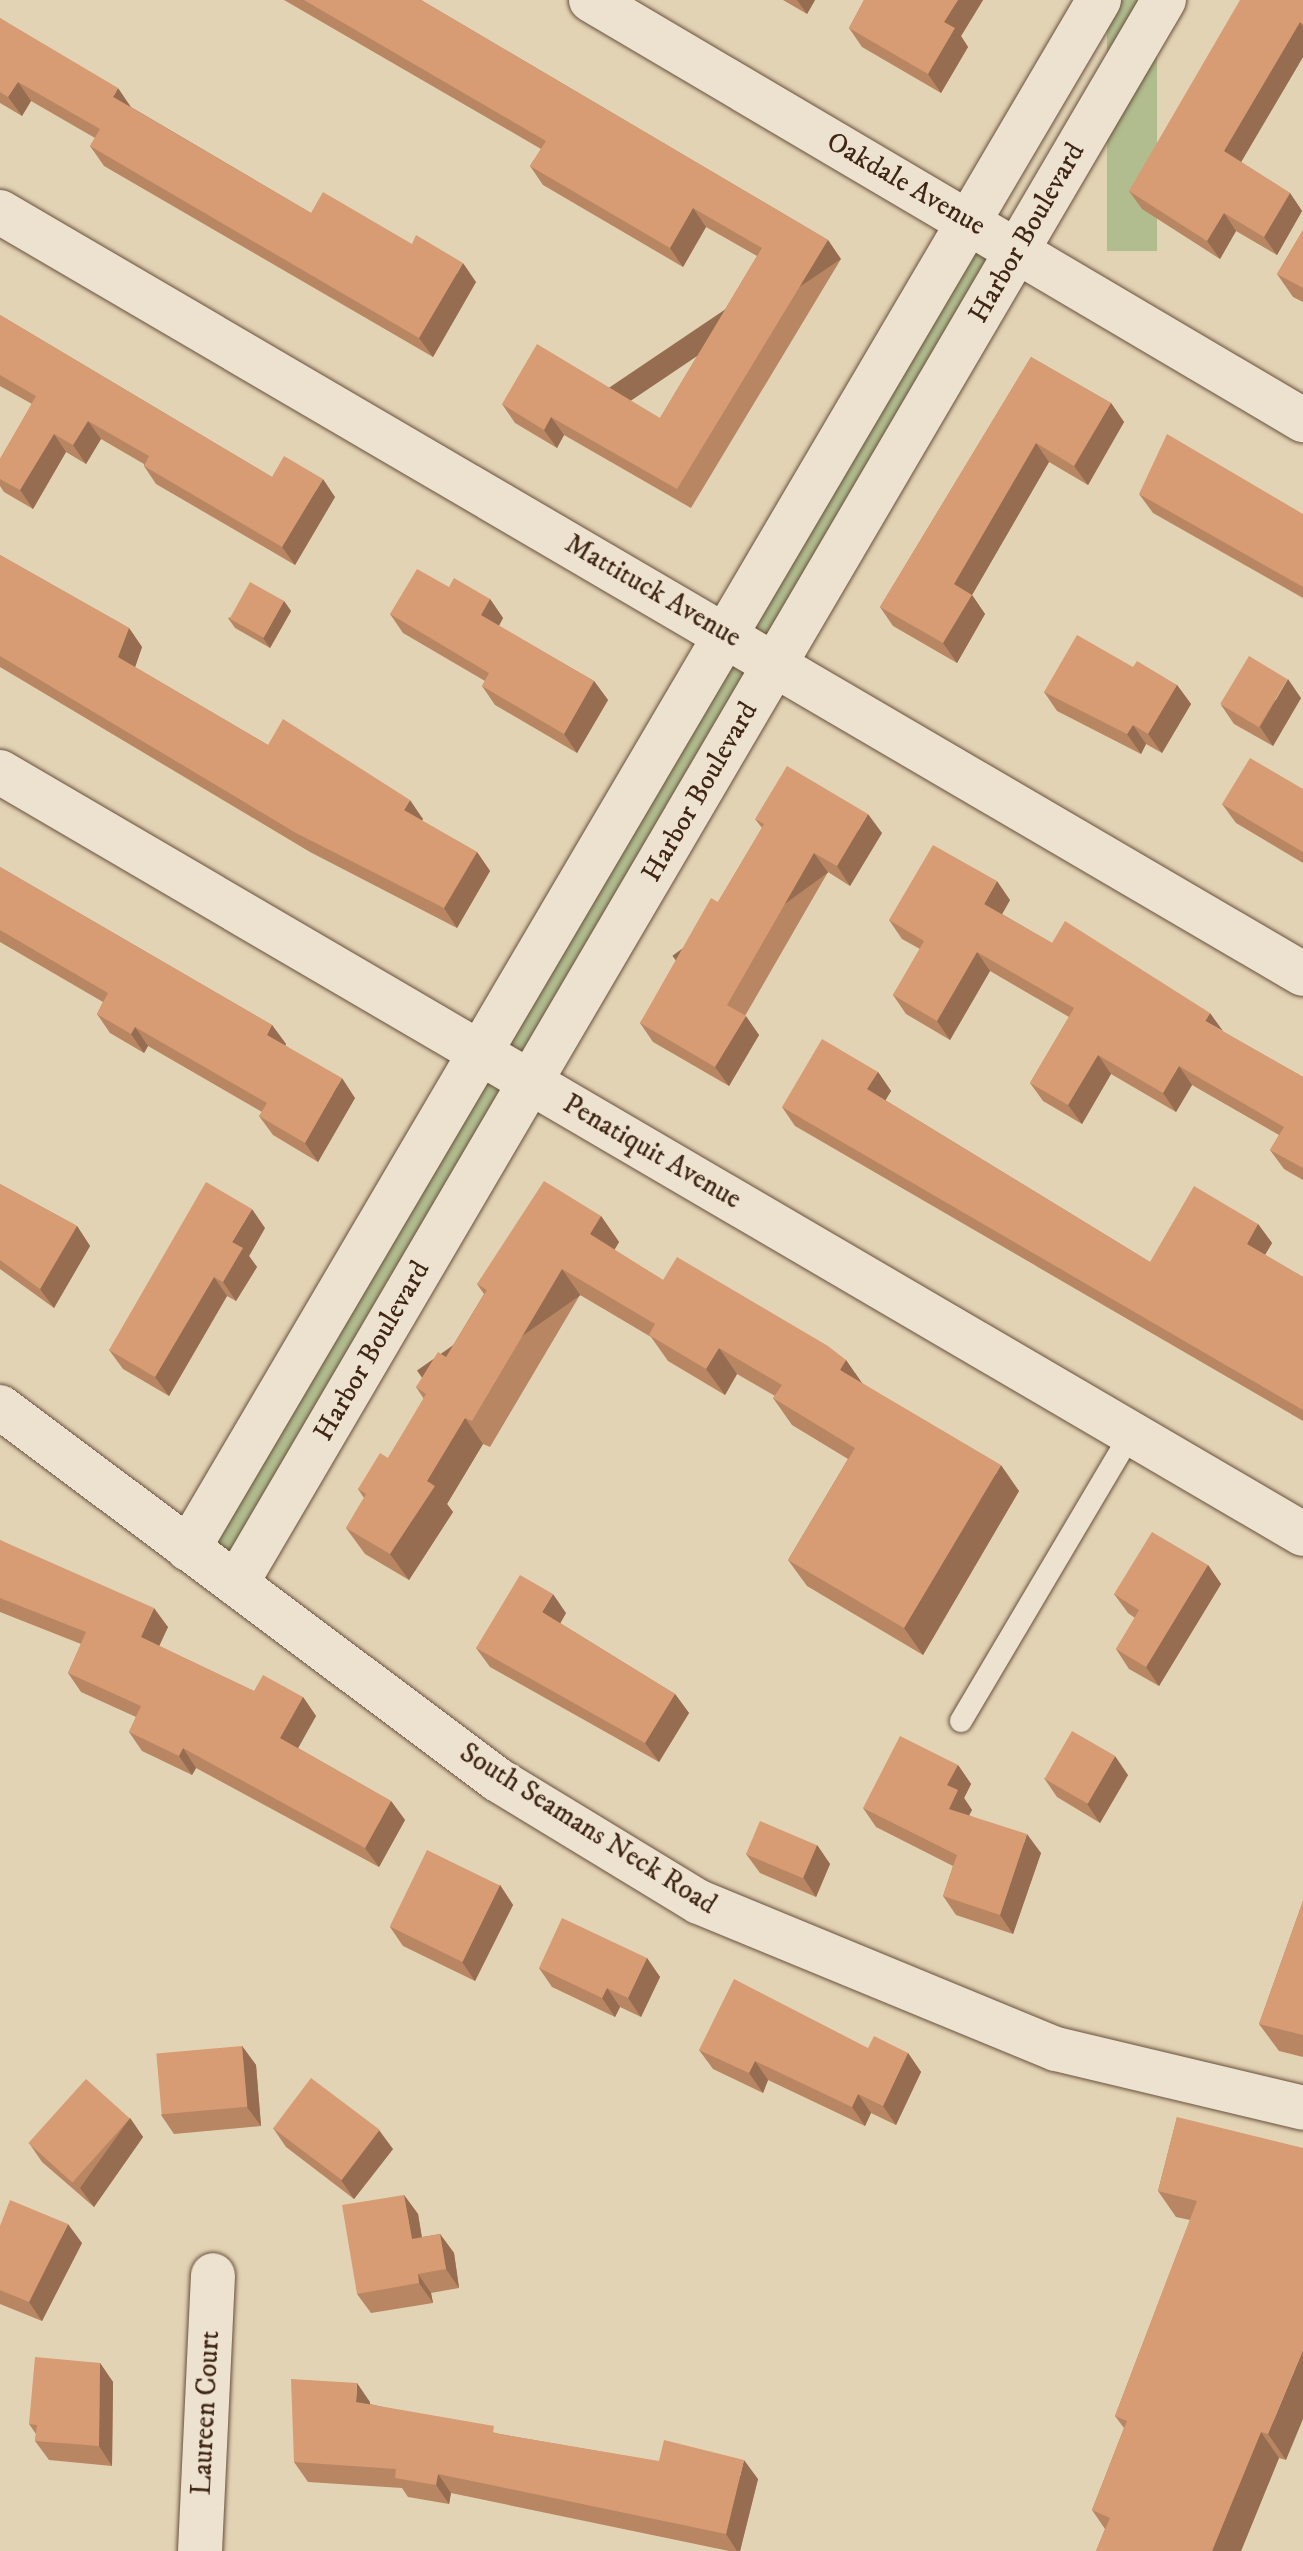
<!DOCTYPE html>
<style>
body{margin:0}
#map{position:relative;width:1303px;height:2551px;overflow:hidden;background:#e3d3b5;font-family:"IM FELL DW Pica",serif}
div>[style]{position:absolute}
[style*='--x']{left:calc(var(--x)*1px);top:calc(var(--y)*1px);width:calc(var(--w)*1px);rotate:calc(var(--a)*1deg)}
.green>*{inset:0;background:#b1bd8f;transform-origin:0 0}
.roads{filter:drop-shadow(0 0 2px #69513c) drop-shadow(0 0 2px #69513c)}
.lane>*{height:22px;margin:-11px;padding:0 11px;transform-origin:11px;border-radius:11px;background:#ede2cf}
.street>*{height:44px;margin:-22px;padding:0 22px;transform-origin:22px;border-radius:22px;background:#ede2cf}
.wall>*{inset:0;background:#b98663}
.shaded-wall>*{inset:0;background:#966d50;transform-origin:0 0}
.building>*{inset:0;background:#d79c73;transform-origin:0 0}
span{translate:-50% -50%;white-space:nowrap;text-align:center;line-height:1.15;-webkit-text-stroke:7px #ede2cf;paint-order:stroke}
.street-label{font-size:28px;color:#402614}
</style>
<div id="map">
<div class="green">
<div style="left:1107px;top:0;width:50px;height:251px"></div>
<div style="left:972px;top:230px;width:44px;height:466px;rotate:30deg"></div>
<div style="left:727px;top:646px;width:43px;height:466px;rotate:31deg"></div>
<div style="left:481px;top:1066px;width:43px;height:556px;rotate:31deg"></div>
</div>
<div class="roads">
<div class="lane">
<div style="--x:961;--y:1721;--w:334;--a:-59.4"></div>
</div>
<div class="street">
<div style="--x:591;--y:0;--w:827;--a:30.54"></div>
<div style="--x:0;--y:212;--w:1509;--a:30.32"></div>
<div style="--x:0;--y:772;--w:1509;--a:30.32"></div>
<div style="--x:0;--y:1407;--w:622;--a:36.83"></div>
<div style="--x:498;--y:1780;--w:235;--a:31.3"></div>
<div style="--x:699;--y:1902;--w:386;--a:22.4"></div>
<div style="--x:1056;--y:2049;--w:254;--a:13.4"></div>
<div style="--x:188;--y:1549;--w:1797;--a:-59.54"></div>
<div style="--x:236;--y:1584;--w:1836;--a:-59.64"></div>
<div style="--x:200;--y:2551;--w:276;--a:-87.3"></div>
</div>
</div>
<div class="wall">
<div style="clip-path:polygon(284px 0,421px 0,828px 240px,841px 259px,691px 508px,564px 435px,557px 448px,515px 423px,502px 404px,660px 418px,757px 256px,706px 227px,683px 267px,543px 185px,530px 166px,541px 149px)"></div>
<div style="clip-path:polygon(783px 0,815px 0,807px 14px)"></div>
<div style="clip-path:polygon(864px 0,983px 0,961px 36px,968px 47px,941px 93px,862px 47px,849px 28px)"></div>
<div style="clip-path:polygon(1303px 0,1303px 57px,1241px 162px,1290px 193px,1302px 211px,1277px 255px,1236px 231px,1220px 259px,1142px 209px,1129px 191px)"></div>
<div style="clip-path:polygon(0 18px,131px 107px,311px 213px,476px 282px,433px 357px,104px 166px,90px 146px,95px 138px,31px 101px,22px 116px,0 103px)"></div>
<div style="clip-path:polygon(1303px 230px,1303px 302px,1293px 297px,1277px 274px)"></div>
<div style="clip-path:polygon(0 315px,272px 477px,335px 497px,295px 565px,156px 484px,144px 466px,144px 464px,101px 439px,86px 464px,66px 452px,33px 509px,4px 492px,0 486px,0 459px,32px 404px,0 386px)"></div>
<div style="clip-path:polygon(1031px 357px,1111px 403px,1124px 422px,1088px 485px,1049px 462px,972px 595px,985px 614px,957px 663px,893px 626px,880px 607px)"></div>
<div style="clip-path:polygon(1139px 494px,1303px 514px,1303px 598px,1153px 513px)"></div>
<div style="clip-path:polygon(0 555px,129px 628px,142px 647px,135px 667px,268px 745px,423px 819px,422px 821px,477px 852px,490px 871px,457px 928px,310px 852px,0 667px)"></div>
<div style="clip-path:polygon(449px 587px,490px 599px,503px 618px,499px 626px,594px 681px,608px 700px,577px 753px,495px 705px,482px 686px,485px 681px,403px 633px,390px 614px)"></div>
<div style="clip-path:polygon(284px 601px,291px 611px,270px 648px,235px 628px,228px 618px)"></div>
<div style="clip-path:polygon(1133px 667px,1177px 685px,1191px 704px,1162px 753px,1146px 744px,1141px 754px,1057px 711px,1044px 692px)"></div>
<div style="clip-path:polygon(1301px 698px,1273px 746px,1234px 724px,1221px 705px)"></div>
<div style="clip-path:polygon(1303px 789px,1303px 863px,1236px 823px,1222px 804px)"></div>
<div style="clip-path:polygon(755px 819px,882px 833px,850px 886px,828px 872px,745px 1016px,759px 1035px,729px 1086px,653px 1042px,640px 1023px,718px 902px,762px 828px)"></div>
<div style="clip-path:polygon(0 867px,272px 1025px,286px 1044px,285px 1045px,355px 1098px,318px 1162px,273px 1135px,259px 1116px,262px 1112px,148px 1046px,144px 1053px,110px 1033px,97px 1014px,103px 1002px,0 942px)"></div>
<div style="clip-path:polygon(1010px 900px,1002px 914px,1052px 943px,1222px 1031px,1303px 1077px,1303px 1180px,1284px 1169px,1270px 1150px,1279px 1135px,1192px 1085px,1176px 1112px,1111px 1074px,1082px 1124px,1043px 1101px,1030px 1083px,1069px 1017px,990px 971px,950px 1040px,906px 1014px,893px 995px,920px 949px,902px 939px,889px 920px)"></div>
<div style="clip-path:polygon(878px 1072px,891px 1091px,885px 1100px,1150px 1262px,1258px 1224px,1272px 1243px,1265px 1255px,1303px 1277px,1303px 1421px,795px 1126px,782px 1107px)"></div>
<div style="clip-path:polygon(0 1184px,77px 1226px,90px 1246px,54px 1308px,0 1269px)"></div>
<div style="clip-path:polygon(601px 1216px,619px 1242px,614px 1250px,663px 1280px,846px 1360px,862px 1383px,1019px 1491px,923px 1655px,807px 1586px,788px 1560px,848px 1459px,792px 1425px,773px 1398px,775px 1396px,737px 1374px,725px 1395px,668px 1361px,651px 1337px,580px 1295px,490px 1447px,483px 1444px,447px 1504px,453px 1512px,409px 1580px,365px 1554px,346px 1528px,364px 1498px,358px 1489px,388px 1458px,424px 1399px,416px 1387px,446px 1357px,484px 1294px,477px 1284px)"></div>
<div style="clip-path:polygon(265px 1228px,249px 1256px,257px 1267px,236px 1301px,227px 1296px,169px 1396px,123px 1369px,109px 1350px)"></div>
<div style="clip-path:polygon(0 1540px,168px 1627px,159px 1646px,254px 1691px,303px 1697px,316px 1716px,298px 1748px,391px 1801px,405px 1820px,379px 1867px,196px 1768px,192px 1775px,142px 1751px,129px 1732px,136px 1717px,81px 1692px,68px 1673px,81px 1644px,0 1612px)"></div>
<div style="clip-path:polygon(1208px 1565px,1221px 1584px,1159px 1686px,1129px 1669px,1116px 1649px,1135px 1618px,1128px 1613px,1114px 1594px)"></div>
<div style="clip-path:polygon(566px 1613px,560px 1623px,675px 1694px,689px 1713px,659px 1762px,490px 1667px,476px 1648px)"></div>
<div style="clip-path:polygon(958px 1765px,971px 1784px,964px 1798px,972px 1810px,969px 1815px,1041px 1853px,1013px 1934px,956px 1915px,943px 1896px,953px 1866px,876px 1827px,863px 1808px)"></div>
<div style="clip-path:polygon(1128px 1775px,1100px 1823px,1057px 1797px,1044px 1778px)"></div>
<div style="clip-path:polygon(817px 1845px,830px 1864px,816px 1897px,760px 1873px,746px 1854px)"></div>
<div style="clip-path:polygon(500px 1885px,513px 1905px,475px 1981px,403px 1946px,390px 1927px)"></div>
<div style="clip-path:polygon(1303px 1901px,1303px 2057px,1279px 2051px,1259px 2024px)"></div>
<div style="clip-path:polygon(647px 1958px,660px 1977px,641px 2017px,620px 2007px,615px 2017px,552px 1987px,539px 1968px)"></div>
<div style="clip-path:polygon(242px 2046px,256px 2065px,261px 2126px,174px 2134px,161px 2115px)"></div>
<div style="clip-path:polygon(868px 2048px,908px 2053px,921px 2072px,896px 2125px,871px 2113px,865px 2126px,768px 2080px,763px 2093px,713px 2069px,699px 2050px)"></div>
<div style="clip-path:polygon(1177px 2117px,1286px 2460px,1279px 2458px,1241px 2551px,1096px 2551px,1105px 2529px,1092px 2510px,1124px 2428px,1115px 2416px,1190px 2220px,1176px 2217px,1158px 2191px)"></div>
<div style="clip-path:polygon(130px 2118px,143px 2137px,94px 2207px,42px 2162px,29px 2143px)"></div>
<div style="clip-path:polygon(273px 2128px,393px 2149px,354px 2199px,286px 2147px)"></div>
<div style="clip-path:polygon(404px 2195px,418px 2214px,422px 2237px,440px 2234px,454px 2253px,459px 2288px,431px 2293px,433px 2303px,371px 2313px,357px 2294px)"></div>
<div style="clip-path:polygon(0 2226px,82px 2243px,42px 2321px,0 2304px)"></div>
<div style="clip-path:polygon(100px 2363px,113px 2382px,112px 2466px,49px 2460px,35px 2441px,36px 2434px,29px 2424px)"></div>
<div style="clip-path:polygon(370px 2402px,370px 2404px,500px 2434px,758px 2479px,740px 2551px,729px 2551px,451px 2493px,449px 2504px,408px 2497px,402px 2488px,308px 2482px,294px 2462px)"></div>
</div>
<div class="shaded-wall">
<div style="clip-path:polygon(797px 0,815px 0,807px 14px)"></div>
<div style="clip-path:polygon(958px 0,983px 0,961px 36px,968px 47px,941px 93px,928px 74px,944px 22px)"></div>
<div style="clip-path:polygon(1300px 22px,1303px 27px,1303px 57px,1237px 169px,1224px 151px)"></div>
<div style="clip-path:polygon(18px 82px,31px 101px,22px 116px,8px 97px)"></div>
<div style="clip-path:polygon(118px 88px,131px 107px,113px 97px)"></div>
<div style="clip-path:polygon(1290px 193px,1302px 211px,1277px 255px,1264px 237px)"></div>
<div style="clip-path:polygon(693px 208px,706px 227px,683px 267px,670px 248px)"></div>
<div style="clip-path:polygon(1224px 213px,1236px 231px,1220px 259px,1207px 241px)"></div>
<div style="left:828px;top:240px;width:23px;height:291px;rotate:56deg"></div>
<div style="clip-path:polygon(463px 263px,476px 282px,433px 357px,419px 338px)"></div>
<div style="clip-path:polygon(1111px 403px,1124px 422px,1088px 485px,1074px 466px)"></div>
<div style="clip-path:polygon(551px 417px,564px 435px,557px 448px,544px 430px)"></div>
<div style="clip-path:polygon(88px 421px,101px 439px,86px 464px,73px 445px)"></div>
<div style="clip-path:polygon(54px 434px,66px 452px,33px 509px,20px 490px)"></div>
<div style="clip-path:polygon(1036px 443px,1049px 462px,972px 595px,985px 614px,957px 663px,943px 643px,954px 584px)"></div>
<div style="clip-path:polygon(323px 479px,335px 497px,295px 565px,282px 547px)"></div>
<div style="clip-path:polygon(490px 599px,503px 618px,494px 634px,481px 615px)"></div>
<div style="clip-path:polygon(284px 601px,291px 611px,270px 648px,263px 638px)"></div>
<div style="clip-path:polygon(129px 628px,142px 647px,132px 676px,118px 657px)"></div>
<div style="clip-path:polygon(1288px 679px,1301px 698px,1273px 746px,1260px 727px)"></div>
<div style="clip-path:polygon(594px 681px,608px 700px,577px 753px,564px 734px)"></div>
<div style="clip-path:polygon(1177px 685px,1191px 704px,1162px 753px,1148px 734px)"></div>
<div style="clip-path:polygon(1133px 725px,1146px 744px,1141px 754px,1127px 734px)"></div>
<div style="clip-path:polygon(410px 800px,423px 819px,417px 829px,404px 810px)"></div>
<div style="clip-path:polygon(868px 814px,882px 833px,850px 886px,837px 866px)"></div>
<div style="clip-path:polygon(477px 852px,490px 871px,457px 928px,444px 908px)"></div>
<div style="left:814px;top:853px;width:24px;height:175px;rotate:54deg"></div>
<div style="clip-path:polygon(997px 881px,1010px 900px,997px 923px,984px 904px)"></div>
<div style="clip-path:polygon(977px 952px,990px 971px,950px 1040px,937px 1021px)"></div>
<div style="clip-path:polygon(1210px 1013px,1223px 1031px,1205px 1021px)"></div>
<div style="clip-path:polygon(746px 1016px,759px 1035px,729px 1086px,715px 1067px)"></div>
<div style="clip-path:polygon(272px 1025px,286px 1044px,280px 1054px,267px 1035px)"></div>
<div style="clip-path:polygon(135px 1027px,148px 1046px,144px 1053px,131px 1034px)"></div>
<div style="clip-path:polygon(1098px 1055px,1111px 1074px,1082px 1124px,1068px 1105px)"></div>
<div style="clip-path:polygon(1179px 1066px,1192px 1085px,1176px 1112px,1163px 1093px)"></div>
<div style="clip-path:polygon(878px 1072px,891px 1091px,881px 1108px,867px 1089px)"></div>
<div style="clip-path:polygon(342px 1078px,355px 1098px,318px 1162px,305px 1143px)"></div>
<div style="clip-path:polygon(252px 1209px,265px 1228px,249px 1256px,257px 1267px,236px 1301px,223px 1282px,232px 1242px)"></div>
<div style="clip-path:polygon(601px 1216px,619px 1242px,608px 1261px,590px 1234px)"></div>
<div style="clip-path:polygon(1258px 1224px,1272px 1243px,1260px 1263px,1247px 1244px)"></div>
<div style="clip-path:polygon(77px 1226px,90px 1246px,54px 1308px,40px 1289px)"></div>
<div style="left:562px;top:1269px;width:32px;height:177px;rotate:55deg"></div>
<div style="clip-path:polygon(214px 1277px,227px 1296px,169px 1396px,155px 1377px)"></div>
<div style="clip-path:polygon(719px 1348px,737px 1374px,725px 1395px,706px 1369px)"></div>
<div style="clip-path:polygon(846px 1360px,864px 1386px,840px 1370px)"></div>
<div style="clip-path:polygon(465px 1418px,483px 1444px,447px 1504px,453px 1512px,409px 1580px,390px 1554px,427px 1481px)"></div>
<div style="clip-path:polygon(1001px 1465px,1019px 1491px,923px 1655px,904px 1628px)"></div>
<div style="clip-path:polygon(1208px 1565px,1221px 1584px,1159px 1686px,1146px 1667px)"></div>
<div style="clip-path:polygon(553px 1594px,566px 1613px,556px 1631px,542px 1612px)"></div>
<div style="clip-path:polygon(154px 1608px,168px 1627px,154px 1657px,141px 1637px)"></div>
<div style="clip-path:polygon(675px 1694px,689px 1713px,659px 1762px,645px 1743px)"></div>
<div style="clip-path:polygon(303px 1697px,316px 1716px,293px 1757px,280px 1738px)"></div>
<div style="clip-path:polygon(183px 1748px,196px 1768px,192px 1775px,179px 1756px)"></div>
<div style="clip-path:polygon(1115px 1756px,1128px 1775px,1100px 1823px,1087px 1804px)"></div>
<div style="clip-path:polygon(958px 1765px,971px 1784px,964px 1798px,972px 1810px,962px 1828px,949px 1809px,947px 1785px)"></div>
<div style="clip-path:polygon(391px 1801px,405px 1820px,379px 1867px,365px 1848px)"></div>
<div style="clip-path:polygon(1027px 1834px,1041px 1853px,1013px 1934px,1000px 1915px)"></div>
<div style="clip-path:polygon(817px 1845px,830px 1864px,816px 1897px,803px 1877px)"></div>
<div style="clip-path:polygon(500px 1885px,513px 1905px,475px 1981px,462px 1962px)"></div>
<div style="clip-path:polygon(647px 1958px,660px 1977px,641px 2017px,628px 1998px)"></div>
<div style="clip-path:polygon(607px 1988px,620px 2007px,615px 2017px,602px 1998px)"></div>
<div style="clip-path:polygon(242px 2046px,256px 2065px,261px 2126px,247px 2107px)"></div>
<div style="clip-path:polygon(908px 2053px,921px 2072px,896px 2125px,883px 2106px)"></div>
<div style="clip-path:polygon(755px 2061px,768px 2080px,763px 2093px,749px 2073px)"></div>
<div style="clip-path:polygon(858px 2094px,871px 2113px,865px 2126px,852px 2107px)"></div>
<div style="clip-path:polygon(130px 2118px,143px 2137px,94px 2207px,80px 2188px)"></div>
<div style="clip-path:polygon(379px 2130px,393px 2149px,354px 2199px,341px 2180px)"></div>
<div style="clip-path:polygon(404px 2195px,418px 2214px,425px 2258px,412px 2239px)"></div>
<div style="clip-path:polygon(68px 2224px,82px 2243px,42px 2321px,29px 2302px)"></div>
<div style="clip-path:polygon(440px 2234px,454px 2253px,459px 2288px,446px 2269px)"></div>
<div style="clip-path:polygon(418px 2274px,431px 2293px,433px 2303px,419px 2283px)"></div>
<div style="clip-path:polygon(1303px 2350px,1303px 2419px,1286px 2460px,1268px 2434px)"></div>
<div style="clip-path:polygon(100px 2363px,113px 2382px,112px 2466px,99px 2446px)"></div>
<div style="clip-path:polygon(357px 2383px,370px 2402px,369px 2421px,356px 2402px)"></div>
<div style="clip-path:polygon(1261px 2432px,1279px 2458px,1241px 2551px,1212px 2551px)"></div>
<div style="clip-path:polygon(744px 2460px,758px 2479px,740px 2551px,737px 2551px,726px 2534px)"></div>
<div style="clip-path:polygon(438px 2474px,451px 2493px,449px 2504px,436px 2485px)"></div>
</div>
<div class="building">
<div style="clip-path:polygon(304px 0,421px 0,828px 240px,677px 489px,551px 417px,544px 430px,502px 404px,537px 344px,660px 418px,762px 248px,693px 208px,670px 248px,530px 166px,546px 141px)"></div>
<div style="clip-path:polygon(864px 0,958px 0,944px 22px,955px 28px,928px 74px,849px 28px)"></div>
<div style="clip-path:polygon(1240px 0,1303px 0,1303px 24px,1300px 22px,1224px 151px,1290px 193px,1264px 237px,1224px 213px,1207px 241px,1129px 191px)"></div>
<div style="clip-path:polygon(0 18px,118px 88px,113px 97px,311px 213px,323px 192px,412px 244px,416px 235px,463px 263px,419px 338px,90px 146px,100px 129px,18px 82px,8px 97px,0 92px)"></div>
<div style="clip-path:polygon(1303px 230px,1303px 288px,1277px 274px)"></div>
<div style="clip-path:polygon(0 315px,272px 477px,284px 456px,323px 479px,282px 547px,144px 466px,149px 456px,88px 421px,73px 445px,54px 434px,20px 490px,0 479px,0 459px,36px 396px,0 375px)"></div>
<div style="clip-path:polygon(1031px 357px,1111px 403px,1074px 466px,1036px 443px,954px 584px,972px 595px,943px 643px,880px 607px)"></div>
<div style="clip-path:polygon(1167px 434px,1303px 514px,1303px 587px,1139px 494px)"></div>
<div style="clip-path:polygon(0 555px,129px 628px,118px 657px,268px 745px,283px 719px,410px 800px,404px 810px,477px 852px,444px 908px,296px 833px,0 656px)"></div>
<div style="clip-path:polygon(417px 569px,449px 587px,454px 578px,490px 599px,481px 615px,594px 681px,564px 734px,482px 686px,489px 673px,390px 614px)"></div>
<div style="left:250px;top:582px;width:39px;height:42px;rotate:29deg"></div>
<div style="clip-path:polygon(1077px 635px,1133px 667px,1137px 661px,1177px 685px,1148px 734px,1133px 725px,1127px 734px,1044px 692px)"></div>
<div style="left:1249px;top:656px;width:45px;height:56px;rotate:31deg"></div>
<div style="clip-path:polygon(1250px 758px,1303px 789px,1303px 852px,1222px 804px)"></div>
<div style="clip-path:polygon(787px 766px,868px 814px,837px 866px,814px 853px,727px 1005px,746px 1016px,715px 1067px,640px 1023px,711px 898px,718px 902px,764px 824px,755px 819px)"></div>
<div style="clip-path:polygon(933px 845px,997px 881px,984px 904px,1052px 943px,1065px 921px,1210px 1013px,1205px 1021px,1303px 1077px,1303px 1168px,1270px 1150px,1284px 1127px,1179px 1066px,1163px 1093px,1098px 1055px,1068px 1105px,1030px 1083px,1074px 1008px,977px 952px,937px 1021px,893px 995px,924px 941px,889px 920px)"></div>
<div style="clip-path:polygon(0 867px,272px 1025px,267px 1035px,342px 1078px,305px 1143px,259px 1116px,267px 1103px,135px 1027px,131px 1034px,97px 1014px,108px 993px,0 930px)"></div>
<div style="clip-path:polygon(822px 1039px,878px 1072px,867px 1089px,1150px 1262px,1194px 1186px,1258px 1224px,1247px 1244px,1303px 1277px,1303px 1410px,782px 1107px)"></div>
<div style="clip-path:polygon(544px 1181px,601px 1216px,590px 1234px,663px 1280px,677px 1257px,828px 1346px,846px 1360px,840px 1370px,1001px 1465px,904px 1628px,788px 1560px,855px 1448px,773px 1398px,782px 1385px,719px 1348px,706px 1369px,649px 1335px,655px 1324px,562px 1269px,472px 1421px,465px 1418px,427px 1481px,435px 1486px,390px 1554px,346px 1528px,366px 1494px,358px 1489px,380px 1453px,388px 1458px,426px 1394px,416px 1387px,438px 1352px,446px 1357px,487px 1290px,477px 1284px)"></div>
<div style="clip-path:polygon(206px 1182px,252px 1209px,232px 1242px,243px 1248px,223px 1282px,214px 1277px,155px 1377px,109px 1350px)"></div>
<div style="clip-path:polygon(0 1184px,77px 1226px,40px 1289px,0 1260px)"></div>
<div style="clip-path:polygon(1152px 1532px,1208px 1565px,1146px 1667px,1116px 1649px,1139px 1610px,1114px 1594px)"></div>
<div style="clip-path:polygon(0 1540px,154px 1608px,141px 1637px,254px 1691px,263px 1675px,303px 1697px,280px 1738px,391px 1801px,365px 1848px,183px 1748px,179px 1756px,129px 1732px,141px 1706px,68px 1673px,86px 1632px,0 1598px)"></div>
<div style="clip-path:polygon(520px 1575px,553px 1594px,542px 1612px,675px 1694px,645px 1743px,476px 1648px)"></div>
<div style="left:1072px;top:1731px;width:50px;height:55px;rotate:30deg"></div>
<div style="clip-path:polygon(900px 1736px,958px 1765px,947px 1785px,958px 1790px,949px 1809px,1027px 1834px,1000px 1915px,943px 1896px,957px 1855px,863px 1808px)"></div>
<div style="left:760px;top:1821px;width:62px;height:36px;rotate:23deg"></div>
<div style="left:427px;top:1850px;width:81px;height:85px;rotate:26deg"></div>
<div style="clip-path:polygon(1303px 1901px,1303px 2035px,1259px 2024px)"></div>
<div style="clip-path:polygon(562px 1918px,647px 1958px,628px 1998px,607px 1988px,602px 1998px,539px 1968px)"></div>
<div style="clip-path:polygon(734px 1979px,868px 2048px,874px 2036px,908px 2053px,883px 2106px,858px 2094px,852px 2107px,755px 2061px,749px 2073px,699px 2050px)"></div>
<div style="left:242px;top:2046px;width:61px;height:86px;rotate:85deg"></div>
<div style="left:311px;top:2078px;width:86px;height:63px;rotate:37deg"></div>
<div style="left:86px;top:2079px;width:59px;height:86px;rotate:42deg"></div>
<div style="clip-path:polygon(1177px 2117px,1303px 2148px,1303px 2350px,1268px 2434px,1261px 2432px,1212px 2551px,1096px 2551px,1110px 2518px,1092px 2510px,1127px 2421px,1115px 2416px,1197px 2201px,1158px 2191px)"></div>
<div style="clip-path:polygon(404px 2195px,412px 2239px,440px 2234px,446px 2269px,418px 2274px,419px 2283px,357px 2294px,342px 2205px)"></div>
<div style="clip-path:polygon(10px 2200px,68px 2224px,29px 2302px,0 2290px,0 2226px)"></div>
<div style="clip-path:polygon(35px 2357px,100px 2363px,99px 2446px,35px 2441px,37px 2425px,29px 2424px)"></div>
<div style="clip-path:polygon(291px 2379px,357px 2383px,356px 2402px,494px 2426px,493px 2433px,659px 2461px,664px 2440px,744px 2460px,726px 2534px,438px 2474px,436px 2485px,395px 2478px,396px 2469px,294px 2462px)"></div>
</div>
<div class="street-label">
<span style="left:906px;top:184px;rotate:30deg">Oakdale Avenue</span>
<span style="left:1027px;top:233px;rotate:-60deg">Harbor Boulevard</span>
<span style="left:653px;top:591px;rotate:30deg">Mattituck Avenue</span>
<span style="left:700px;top:792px;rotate:-60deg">Harbor Boulevard</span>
<span style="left:652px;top:1152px;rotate:30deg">Penatiquit Avenue</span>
<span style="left:372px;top:1351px;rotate:-60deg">Harbor Boulevard</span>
<span style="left:588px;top:1829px;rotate:32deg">South Seamans Neck Road</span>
<span style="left:206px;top:2413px;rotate:-87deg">Laureen Court</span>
</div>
</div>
